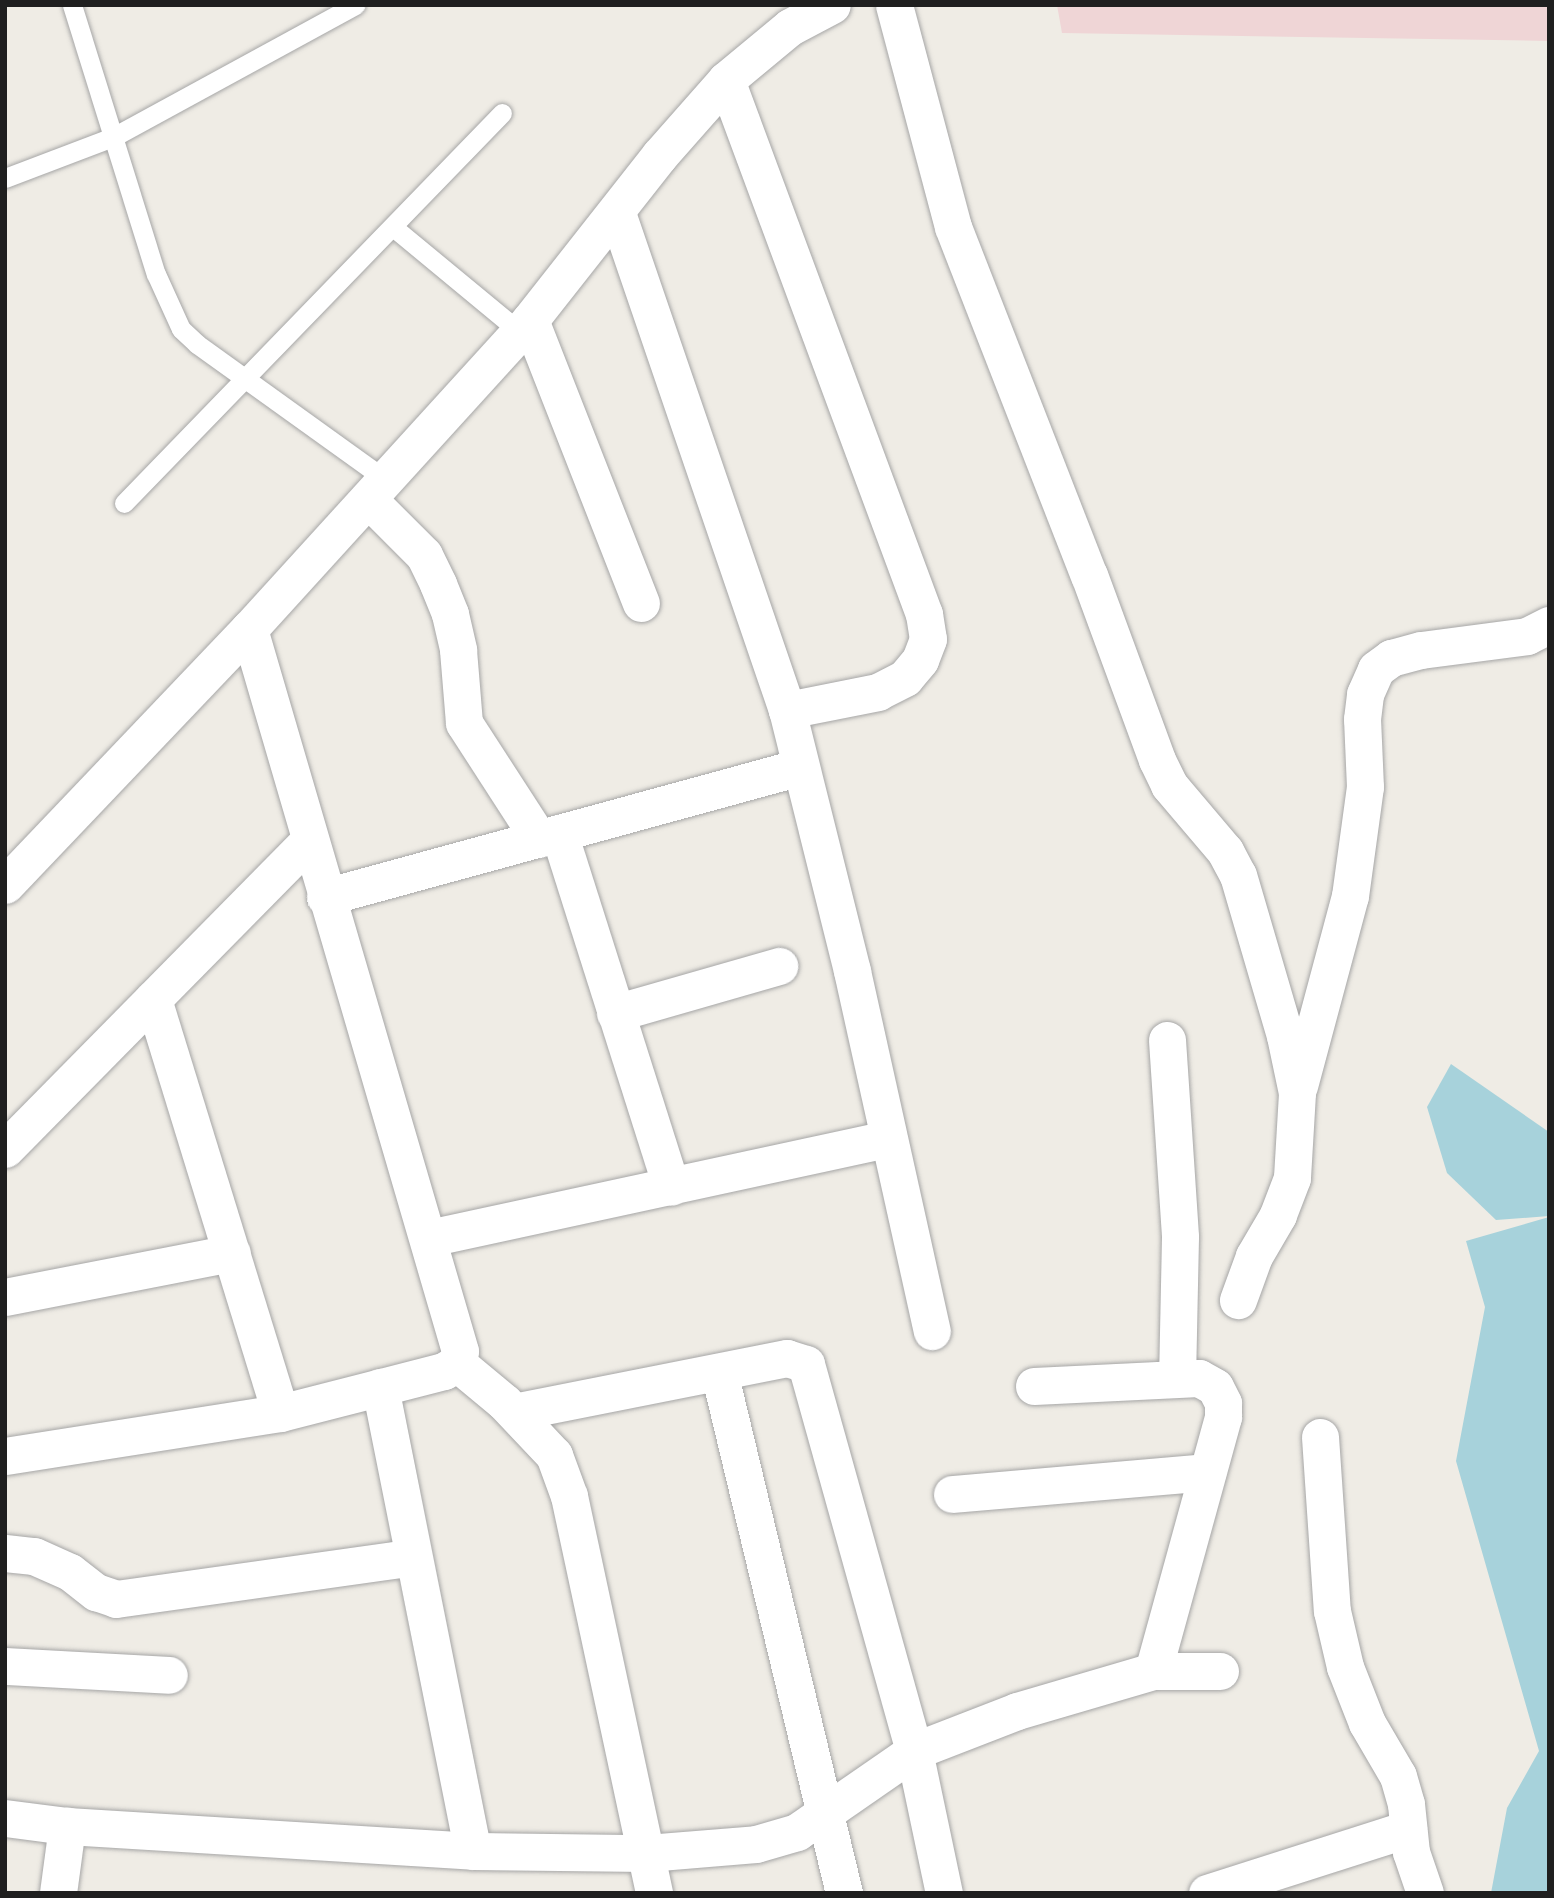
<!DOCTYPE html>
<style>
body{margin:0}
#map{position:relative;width:1554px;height:1898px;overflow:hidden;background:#efece5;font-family:"Public Sans",sans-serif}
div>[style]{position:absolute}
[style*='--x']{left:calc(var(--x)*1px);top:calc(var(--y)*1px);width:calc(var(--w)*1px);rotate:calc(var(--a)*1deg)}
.commercial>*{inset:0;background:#efd5d6}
.water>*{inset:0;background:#a7d2db}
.roads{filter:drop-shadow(0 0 2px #a6a6a6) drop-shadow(0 0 2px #a6a6a6)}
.lane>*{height:19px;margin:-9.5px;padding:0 9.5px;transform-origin:9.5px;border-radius:9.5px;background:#fff}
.street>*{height:37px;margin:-18.5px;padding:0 18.5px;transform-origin:18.5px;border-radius:18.5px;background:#fff}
span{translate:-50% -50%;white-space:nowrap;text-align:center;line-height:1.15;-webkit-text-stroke:5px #fff;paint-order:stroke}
.frame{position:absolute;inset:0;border:7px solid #1f1f1f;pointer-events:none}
</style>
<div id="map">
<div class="commercial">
<div style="clip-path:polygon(1057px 5px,1549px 5px,1549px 41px,1062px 33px)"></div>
</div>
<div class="water">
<div style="clip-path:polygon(1451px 1064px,1549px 1132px,1549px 1216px,1496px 1220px,1447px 1173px,1427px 1107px)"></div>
<div style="clip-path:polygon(1549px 1217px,1549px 1893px,1491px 1893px,1507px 1808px,1539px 1751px,1456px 1461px,1485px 1307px,1466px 1241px)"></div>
</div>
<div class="roads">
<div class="lane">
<div style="--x:72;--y:5;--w:282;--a:72.7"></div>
<div style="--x:156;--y:274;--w:60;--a:65.6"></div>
<div style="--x:181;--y:329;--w:22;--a:43"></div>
<div style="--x:197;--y:344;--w:231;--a:35.7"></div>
<div style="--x:5;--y:178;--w:116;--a:-20.8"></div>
<div style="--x:113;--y:137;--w:276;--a:-28.6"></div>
<div style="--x:393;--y:227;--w:165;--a:39.6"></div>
<div style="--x:124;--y:503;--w:543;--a:-45.9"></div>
</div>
<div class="street">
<div style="--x:894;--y:5;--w:230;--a:75.1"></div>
<div style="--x:953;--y:227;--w:374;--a:68.7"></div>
<div style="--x:1089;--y:575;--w:197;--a:69.8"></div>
<div style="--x:1157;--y:760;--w:28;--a:64"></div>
<div style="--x:1169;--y:785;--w:87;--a:49.7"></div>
<div style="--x:1225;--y:851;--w:27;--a:62"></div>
<div style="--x:1238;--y:875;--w:168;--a:73.7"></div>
<div style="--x:1285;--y:1036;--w:58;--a:78.1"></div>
<div style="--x:1297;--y:1093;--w:85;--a:93.4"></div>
<div style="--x:1292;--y:1178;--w:40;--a:111"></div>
<div style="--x:1278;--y:1215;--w:48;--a:120.3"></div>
<div style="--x:1254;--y:1256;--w:47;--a:110"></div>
<div style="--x:726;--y:80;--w:570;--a:69.66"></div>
<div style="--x:924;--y:614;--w:25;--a:81"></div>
<div style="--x:928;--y:639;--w:22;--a:111"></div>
<div style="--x:920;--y:660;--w:23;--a:130"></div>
<div style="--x:905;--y:678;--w:30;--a:153"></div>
<div style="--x:878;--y:692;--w:93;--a:168.8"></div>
<div style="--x:617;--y:213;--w:525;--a:71.12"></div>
<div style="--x:787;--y:710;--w:269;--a:76"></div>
<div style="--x:852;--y:971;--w:369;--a:77.5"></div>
<div style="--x:530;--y:320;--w:304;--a:68.6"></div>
<div style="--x:368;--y:499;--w:79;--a:45"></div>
<div style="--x:424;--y:555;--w:32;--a:64"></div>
<div style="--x:438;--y:584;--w:32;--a:68"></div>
<div style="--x:450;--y:614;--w:37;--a:77"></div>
<div style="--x:458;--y:650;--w:73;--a:85.3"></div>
<div style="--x:464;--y:723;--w:138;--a:57.1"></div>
<div style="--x:559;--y:833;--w:371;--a:72.4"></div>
<div style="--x:5;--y:885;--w:354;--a:-46.4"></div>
<div style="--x:249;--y:629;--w:418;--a:-47.7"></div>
<div style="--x:530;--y:320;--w:209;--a:-51.8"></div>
<div style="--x:659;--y:156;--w:101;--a:-48.6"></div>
<div style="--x:726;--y:80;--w:83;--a:-39.6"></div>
<div style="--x:790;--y:27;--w:47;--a:-27.6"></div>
<div style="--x:325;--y:897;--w:493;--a:-15.3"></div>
<div style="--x:153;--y:999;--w:433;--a:72.9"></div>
<div style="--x:615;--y:1013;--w:171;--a:-16"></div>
<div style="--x:1167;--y:1040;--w:197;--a:86.2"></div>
<div style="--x:1180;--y:1237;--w:140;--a:91.2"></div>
<div style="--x:1299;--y:1086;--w:197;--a:-75"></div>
<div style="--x:1350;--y:896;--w:110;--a:-82.2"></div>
<div style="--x:1365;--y:787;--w:68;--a:-92.5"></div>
<div style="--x:1362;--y:719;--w:25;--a:-83"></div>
<div style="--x:1365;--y:694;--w:27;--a:-66"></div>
<div style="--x:1376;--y:669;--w:19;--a:-36"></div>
<div style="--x:1391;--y:658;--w:31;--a:-15"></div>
<div style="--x:1421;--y:650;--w:107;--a:-7.5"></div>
<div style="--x:1527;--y:636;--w:25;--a:-27"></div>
<div style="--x:5;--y:1149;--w:433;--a:-45.4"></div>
<div style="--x:429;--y:1238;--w:470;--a:-12.2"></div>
<div style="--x:5;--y:1297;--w:231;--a:-11"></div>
<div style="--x:457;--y:1363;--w:61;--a:39.7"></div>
<div style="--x:504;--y:1402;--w:73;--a:46.7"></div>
<div style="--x:554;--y:1455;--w:44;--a:69.9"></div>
<div style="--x:569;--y:1496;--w:406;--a:77.9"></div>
<div style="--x:719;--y:1372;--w:536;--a:76.51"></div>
<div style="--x:1034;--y:1386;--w:165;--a:-2.8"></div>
<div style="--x:1199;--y:1378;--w:18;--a:29"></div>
<div style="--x:1215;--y:1387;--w:18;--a:63"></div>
<div style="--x:1223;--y:1403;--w:14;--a:90"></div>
<div style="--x:1223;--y:1417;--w:263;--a:105.4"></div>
<div style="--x:380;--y:1387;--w:473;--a:78.7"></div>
<div style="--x:514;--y:1412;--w:278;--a:-11.2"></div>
<div style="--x:787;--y:1358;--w:20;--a:18"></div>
<div style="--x:806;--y:1364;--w:402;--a:74.4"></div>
<div style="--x:914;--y:1751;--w:145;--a:78.1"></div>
<div style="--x:1320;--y:1437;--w:174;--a:86.1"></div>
<div style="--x:1332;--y:1611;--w:57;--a:76.9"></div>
<div style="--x:1345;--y:1667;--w:60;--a:68.6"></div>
<div style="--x:1367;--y:1723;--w:61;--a:59.7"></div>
<div style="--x:1398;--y:1776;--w:29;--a:74"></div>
<div style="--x:1406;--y:1804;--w:48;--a:84.1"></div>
<div style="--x:1411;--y:1852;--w:43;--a:71.1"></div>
<div style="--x:5;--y:1456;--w:278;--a:-8.9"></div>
<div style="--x:280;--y:1413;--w:169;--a:-14.4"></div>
<div style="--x:444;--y:1371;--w:15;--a:-32"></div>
<div style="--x:457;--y:1363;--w:12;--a:-76"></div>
<div style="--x:460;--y:1351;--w:752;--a:-106.29"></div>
<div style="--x:952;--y:1494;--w:256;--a:-4.9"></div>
<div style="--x:5;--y:1553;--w:29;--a:6"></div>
<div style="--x:34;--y:1556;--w:39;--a:24"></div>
<div style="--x:70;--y:1572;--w:33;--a:38"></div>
<div style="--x:96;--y:1592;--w:21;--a:19"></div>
<div style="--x:116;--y:1599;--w:300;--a:-8"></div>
<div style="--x:5;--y:1666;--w:164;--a:3.1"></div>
<div style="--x:5;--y:1818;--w:63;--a:7.4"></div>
<div style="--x:67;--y:1826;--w:407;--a:3.5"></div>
<div style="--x:473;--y:1851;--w:174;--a:0.7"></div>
<div style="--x:647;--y:1853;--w:109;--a:-4.7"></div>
<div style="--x:756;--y:1844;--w:43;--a:-16.3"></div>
<div style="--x:797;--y:1832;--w:142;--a:-34.7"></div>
<div style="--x:914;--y:1751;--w:110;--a:-21.2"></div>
<div style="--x:1017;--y:1711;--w:142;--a:-16.4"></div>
<div style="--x:1153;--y:1671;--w:67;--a:0"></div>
<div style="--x:58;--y:1893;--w:68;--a:-82.3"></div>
<div style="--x:1207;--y:1893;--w:211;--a:-17.7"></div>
</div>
</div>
<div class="frame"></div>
</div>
